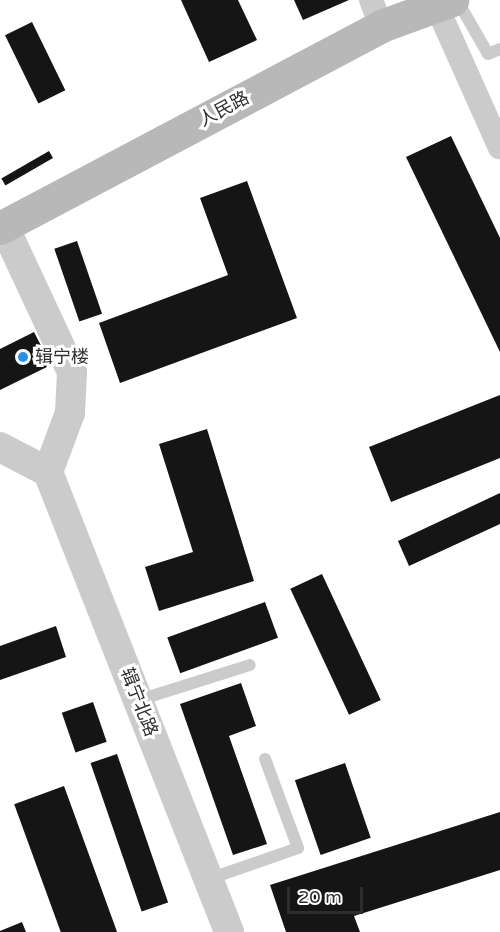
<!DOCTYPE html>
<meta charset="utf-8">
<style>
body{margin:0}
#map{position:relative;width:500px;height:932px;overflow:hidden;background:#fff;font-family:"Varela Round","Noto Sans SC",sans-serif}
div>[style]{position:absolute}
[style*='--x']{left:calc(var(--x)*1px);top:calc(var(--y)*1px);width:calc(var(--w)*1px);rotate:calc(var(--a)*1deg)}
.building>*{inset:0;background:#151515;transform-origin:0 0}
.service>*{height:12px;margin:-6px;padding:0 6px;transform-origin:6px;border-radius:6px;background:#cbcbcb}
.minor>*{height:24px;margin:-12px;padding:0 12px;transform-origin:12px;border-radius:12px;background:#cbcbcb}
.tertiary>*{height:30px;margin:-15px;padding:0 15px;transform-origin:15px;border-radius:15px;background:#cbcbcb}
.secondary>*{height:33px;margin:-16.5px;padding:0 16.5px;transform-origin:16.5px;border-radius:16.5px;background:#b8b8b8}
.dots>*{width:16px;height:16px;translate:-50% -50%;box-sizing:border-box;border:3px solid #fff;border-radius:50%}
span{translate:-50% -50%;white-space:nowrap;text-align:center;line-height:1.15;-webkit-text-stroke:6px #fff;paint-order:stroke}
.street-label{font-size:18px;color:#2e2e2e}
.poi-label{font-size:18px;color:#2e2e2e}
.left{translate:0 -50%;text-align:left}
.scale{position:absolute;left:287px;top:887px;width:76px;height:27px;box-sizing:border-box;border:3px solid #2e2e2e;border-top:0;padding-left:8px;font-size:18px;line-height:21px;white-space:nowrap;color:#2e2e2e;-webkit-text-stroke:4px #fff;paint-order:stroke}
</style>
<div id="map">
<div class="building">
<div style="clip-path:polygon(181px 0,238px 0,257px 40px,209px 62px)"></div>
<div style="clip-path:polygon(294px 0,349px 0,303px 20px)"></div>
<div style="left:32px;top:22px;width:76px;height:30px;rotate:64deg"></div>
<div style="clip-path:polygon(451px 136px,500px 238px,500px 352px,406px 157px)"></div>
<div style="left:49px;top:151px;width:8px;height:55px;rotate:60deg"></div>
<div style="clip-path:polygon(247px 181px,297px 318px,120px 383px,99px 323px,228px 275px,200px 198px)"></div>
<div style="left:77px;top:241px;width:77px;height:24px;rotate:71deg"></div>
<div style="clip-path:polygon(34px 332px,51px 365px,0 390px,0 349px)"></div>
<div style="clip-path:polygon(500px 395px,500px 458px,391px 502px,369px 447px)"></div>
<div style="clip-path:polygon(207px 429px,254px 581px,159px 611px,145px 567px,193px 552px,159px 444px)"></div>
<div style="clip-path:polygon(500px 493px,500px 524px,409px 566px,398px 541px)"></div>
<div style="left:322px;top:574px;width:139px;height:35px;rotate:65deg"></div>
<div style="left:265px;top:602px;width:38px;height:104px;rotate:70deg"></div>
<div style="clip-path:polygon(56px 626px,66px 657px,0 680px,0 646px)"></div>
<div style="clip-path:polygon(241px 683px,256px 726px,229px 736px,267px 844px,233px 855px,180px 704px)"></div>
<div style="left:93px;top:702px;width:42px;height:33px;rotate:71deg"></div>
<div style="left:117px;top:754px;width:157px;height:28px;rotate:71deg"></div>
<div style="left:345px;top:763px;width:79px;height:53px;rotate:71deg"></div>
<div style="left:64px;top:786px;width:155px;height:53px;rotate:70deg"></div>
<div style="clip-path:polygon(500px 812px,500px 870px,354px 916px,360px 932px,286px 932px,270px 885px)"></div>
<div style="clip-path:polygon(22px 922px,26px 932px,0 932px,0 931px)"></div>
</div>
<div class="service">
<div style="--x:457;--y:0;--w:62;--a:60.1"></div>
<div style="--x:488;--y:54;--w:13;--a:-23"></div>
<div style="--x:139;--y:700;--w:116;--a:-17.5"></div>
<div style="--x:209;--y:879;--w:94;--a:-19.2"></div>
<div style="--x:298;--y:848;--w:95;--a:-110.3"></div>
</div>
<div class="minor">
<div style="--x:371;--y:0;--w:28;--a:69"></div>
<div style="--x:437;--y:7;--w:154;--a:65.9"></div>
</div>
<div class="tertiary">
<div style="--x:0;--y:447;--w:54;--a:27.5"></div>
<div style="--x:48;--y:472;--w:63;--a:-69.6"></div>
<div style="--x:70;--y:413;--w:41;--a:-87.2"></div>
<div style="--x:72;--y:372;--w:161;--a:-115"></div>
<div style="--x:48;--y:472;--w:494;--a:68.5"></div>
</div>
<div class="secondary">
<div style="--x:0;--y:228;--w:431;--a:-27.9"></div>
<div style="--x:381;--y:26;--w:76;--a:-20.1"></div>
</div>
<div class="dots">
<div style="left:23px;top:357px;background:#2692f0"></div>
</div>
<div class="street-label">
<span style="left:224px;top:109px;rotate:-28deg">人民路</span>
<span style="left:139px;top:702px;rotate:69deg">辑宁北路</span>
</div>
<div class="poi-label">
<span class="left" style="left:35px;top:357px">辑宁楼</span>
</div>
<div class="scale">20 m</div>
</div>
